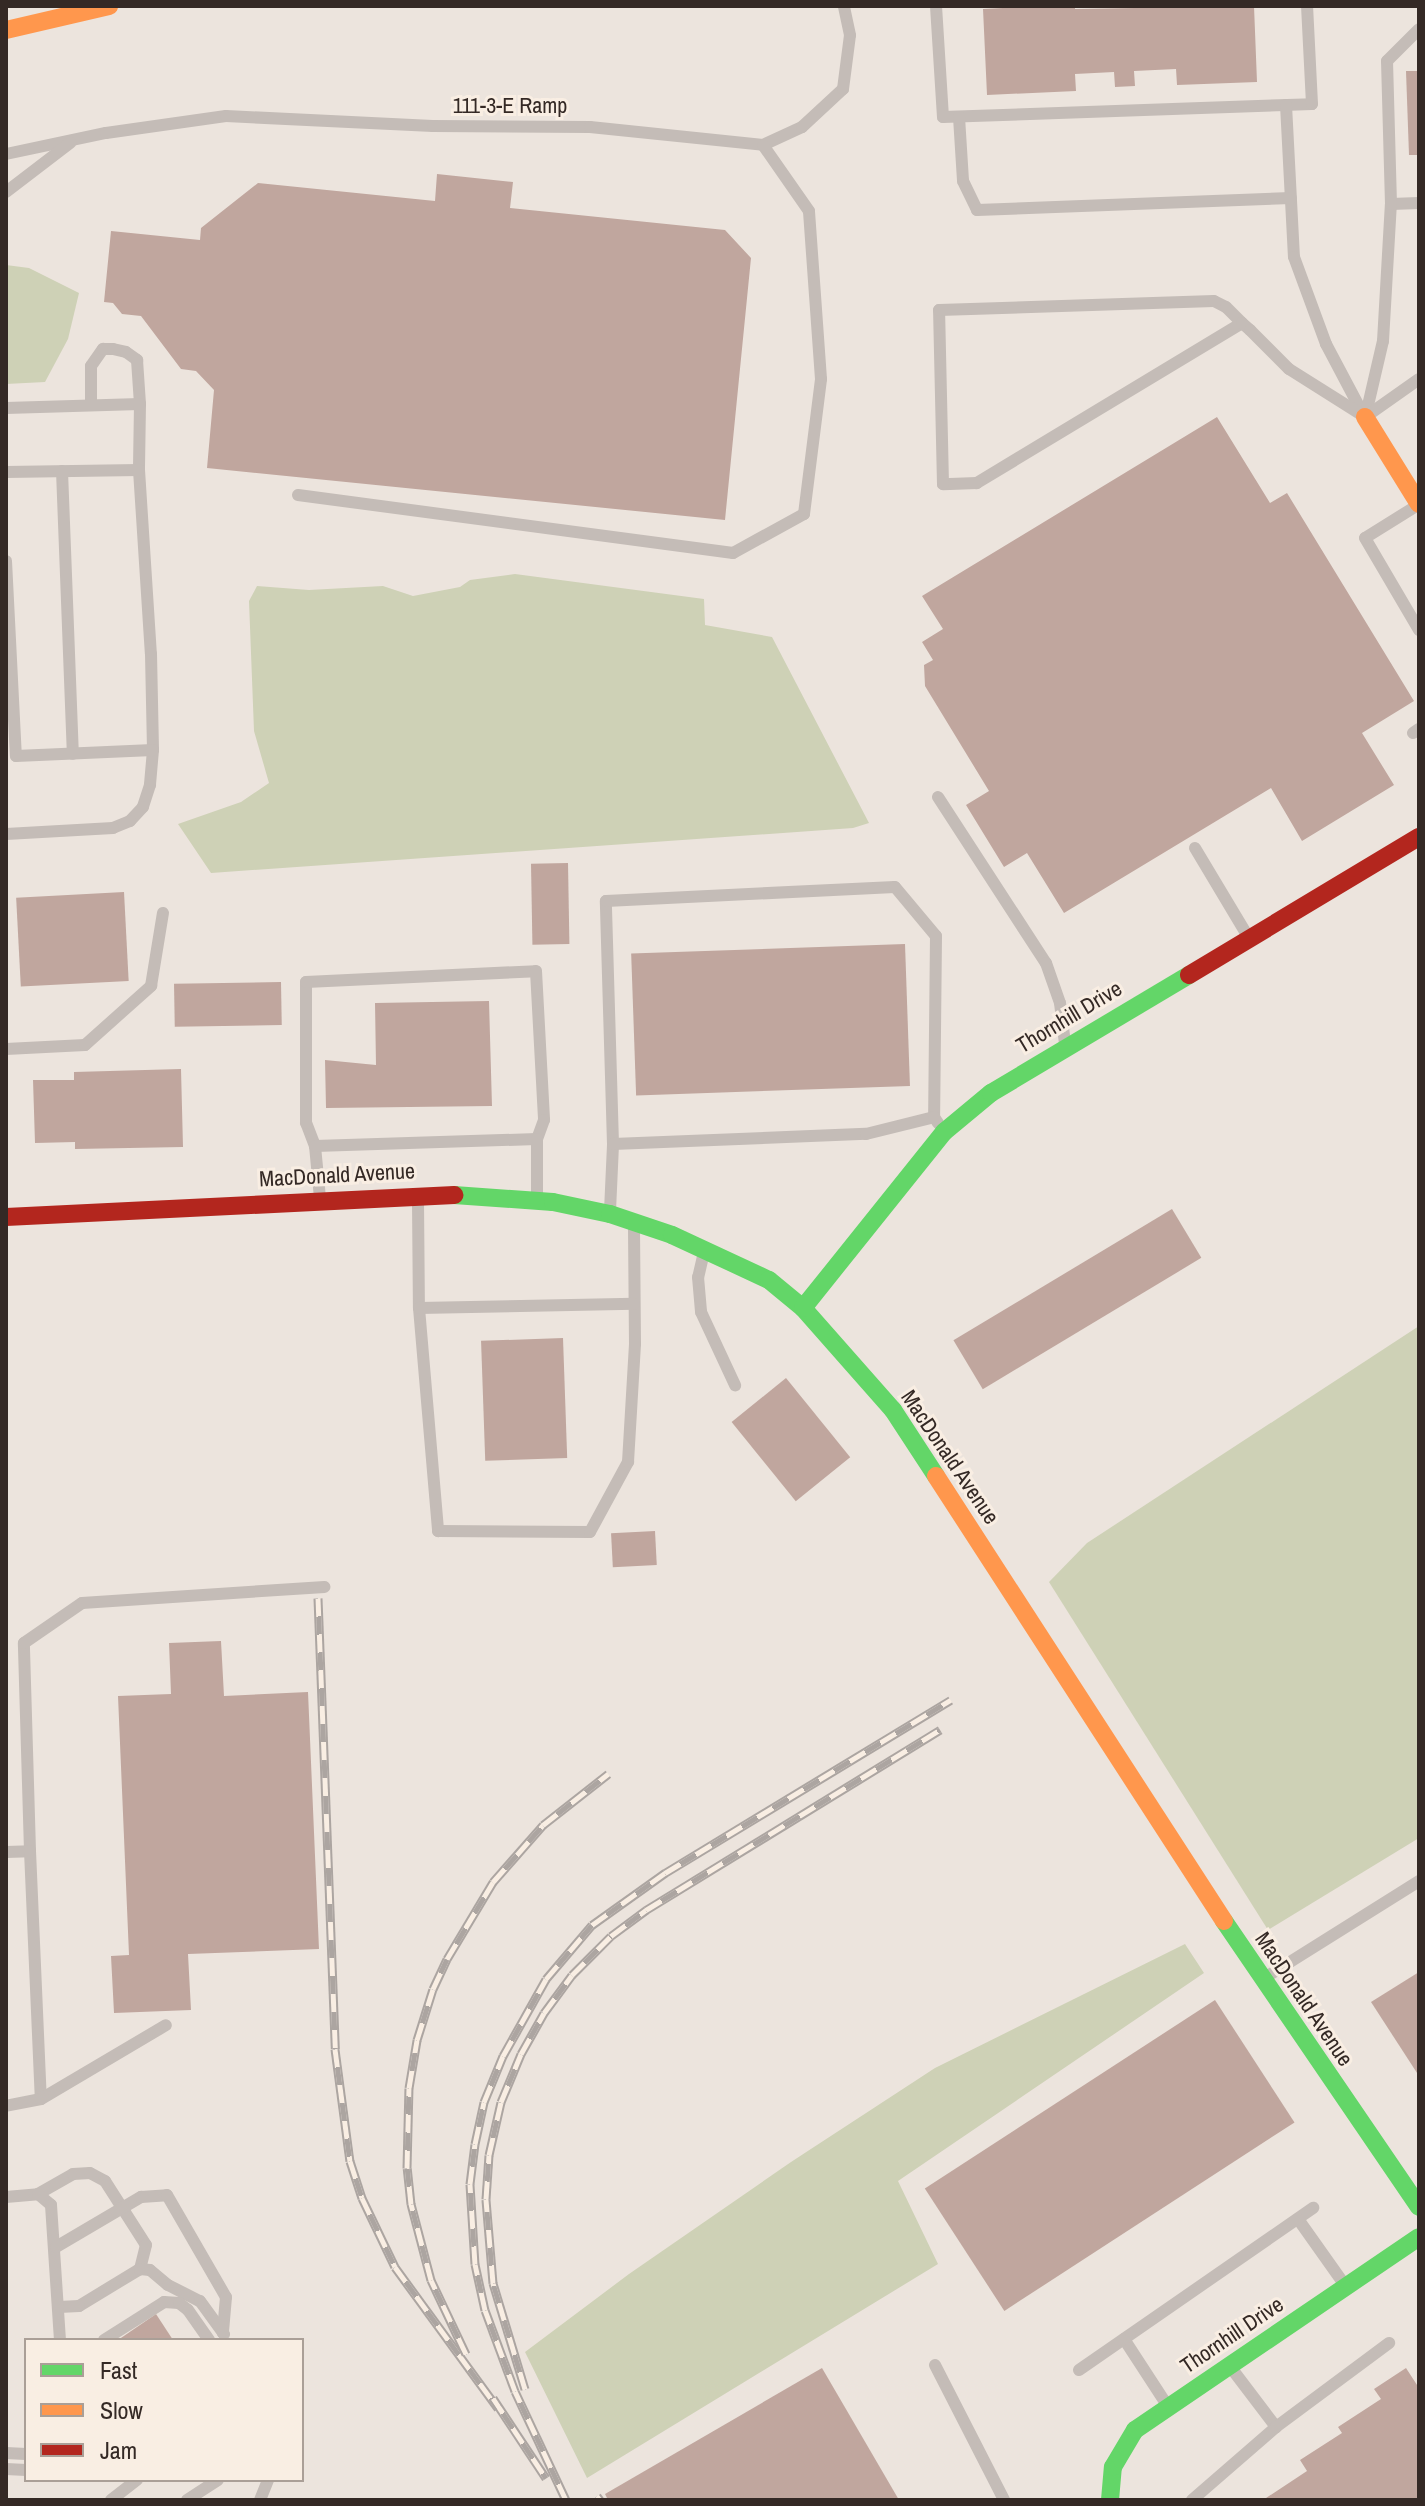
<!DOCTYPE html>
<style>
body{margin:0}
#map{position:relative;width:1425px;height:2506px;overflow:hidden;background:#ece4dd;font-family:"Archivo Narrow",sans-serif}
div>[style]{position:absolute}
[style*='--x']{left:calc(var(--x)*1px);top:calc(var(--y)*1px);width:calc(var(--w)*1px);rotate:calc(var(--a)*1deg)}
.green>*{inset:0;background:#ced1b6}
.building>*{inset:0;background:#c0a69e;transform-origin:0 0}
.lane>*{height:12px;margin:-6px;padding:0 6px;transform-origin:6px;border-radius:6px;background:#c4bcb7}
.fast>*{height:18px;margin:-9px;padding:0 9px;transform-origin:9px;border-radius:9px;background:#63d668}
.slow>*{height:18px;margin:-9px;padding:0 9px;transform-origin:9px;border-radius:9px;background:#ff974d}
.jam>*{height:18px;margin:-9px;padding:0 9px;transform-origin:9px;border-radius:9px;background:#b3261e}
.rail>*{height:9px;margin-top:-4.5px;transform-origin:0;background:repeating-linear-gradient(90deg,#f9eee3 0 18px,#aca5a1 0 36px);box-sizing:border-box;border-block:2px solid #aca5a1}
span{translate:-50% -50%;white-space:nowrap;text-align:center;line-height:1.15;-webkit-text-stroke:6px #f9eee3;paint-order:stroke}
.street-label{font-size:22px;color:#342925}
.frame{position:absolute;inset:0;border:8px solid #342925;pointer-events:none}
.legend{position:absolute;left:24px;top:2338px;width:280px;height:144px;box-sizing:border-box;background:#f9eee3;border:2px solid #aa9f97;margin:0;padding:10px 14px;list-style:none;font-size:24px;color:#342925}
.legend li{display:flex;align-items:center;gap:16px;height:40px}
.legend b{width:40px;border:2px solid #aa9f97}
</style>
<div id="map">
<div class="green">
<div style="clip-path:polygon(6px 265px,29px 268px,79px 293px,68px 339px,45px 382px,6px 384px)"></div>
<div style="clip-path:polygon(515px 574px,704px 599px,705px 625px,772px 637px,869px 823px,853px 828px,211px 873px,178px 824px,241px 802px,269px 783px,254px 731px,249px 601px,257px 586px,309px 590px,383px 586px,413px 596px,460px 587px,470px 580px)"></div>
<div style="clip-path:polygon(1419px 1326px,1419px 1838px,1268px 1930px,1049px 1582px,1087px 1543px)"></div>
<div style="clip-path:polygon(1185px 1944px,1204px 1973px,898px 2181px,938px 2264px,587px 2478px,525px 2352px,629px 2274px,791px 2162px,935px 2068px)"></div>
</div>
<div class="building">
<div style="clip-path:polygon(1045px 6px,1075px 6px,1075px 9px,1254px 6px,1257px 82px,1177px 85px,1176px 69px,1134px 71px,1135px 86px,1115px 87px,1114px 72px,1075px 74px,1076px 91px,987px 95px,983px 9px)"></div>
<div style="clip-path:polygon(1406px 71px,1419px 71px,1419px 155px,1409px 155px)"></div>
<div style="clip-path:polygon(437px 174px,513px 182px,510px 208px,725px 230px,751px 258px,725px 520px,207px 468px,214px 390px,196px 371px,181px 369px,141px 316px,122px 314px,113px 303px,104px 302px,111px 231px,200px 240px,201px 228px,258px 183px,435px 201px)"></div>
<div style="clip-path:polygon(1217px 417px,1270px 503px,1287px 493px,1414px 701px,1362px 733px,1394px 785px,1302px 841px,1271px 788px,1064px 913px,1027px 853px,1004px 867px,966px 805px,989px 791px,925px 686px,924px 665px,933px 660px,922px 642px,943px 629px,922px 596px)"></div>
<div style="left:568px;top:863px;width:81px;height:37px;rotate:89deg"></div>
<div style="left:124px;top:892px;width:89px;height:108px;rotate:87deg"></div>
<div style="left:905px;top:944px;width:142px;height:274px;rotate:88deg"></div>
<div style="left:281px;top:982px;width:43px;height:107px;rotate:89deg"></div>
<div style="clip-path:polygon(489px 1001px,492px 1106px,326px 1108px,325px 1060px,376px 1065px,375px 1003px)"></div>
<div style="clip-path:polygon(181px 1069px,183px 1147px,75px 1149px,75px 1142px,35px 1143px,33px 1080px,74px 1080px,74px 1072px)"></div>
<div style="left:1172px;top:1209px;width:57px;height:255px;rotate:59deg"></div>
<div style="left:563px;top:1338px;width:120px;height:82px;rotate:88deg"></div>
<div style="left:786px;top:1378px;width:102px;height:70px;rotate:51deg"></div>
<div style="left:655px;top:1531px;width:34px;height:44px;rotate:87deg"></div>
<div style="clip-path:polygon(221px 1641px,224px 1696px,308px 1692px,319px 1949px,188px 1954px,191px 2010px,114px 2013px,111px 1956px,129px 1955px,118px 1696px,171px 1694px,169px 1643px)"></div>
<div style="clip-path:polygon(1419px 1972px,1419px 2076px,1371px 2002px)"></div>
<div style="left:1215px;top:2000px;width:146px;height:346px;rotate:57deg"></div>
<div style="clip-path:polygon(156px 2314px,173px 2340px,118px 2340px)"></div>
<div style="clip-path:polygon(822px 2368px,899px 2500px,608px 2500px,605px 2494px)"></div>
<div style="clip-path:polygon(1406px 2368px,1419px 2388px,1419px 2500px,1263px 2500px,1307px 2471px,1300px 2460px,1342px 2433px,1338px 2427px,1381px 2399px,1374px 2389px)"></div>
</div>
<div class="lane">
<div style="--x:936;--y:6;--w:111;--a:86.4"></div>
<div style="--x:943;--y:117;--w:369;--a:-2"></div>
<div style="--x:1312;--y:104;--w:98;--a:-92.9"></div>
<div style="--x:1286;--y:105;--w:152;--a:87"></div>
<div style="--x:1294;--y:257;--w:93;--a:69.8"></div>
<div style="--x:1326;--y:344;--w:79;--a:62.1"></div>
<div style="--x:959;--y:117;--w:64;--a:86.4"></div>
<div style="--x:963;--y:181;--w:32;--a:64"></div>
<div style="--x:977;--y:210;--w:314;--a:-2.2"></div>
<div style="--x:6;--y:154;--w:102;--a:-11.9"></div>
<div style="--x:106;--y:133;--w:121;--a:-8.1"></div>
<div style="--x:226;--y:116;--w:207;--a:2.8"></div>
<div style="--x:433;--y:126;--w:157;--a:0.4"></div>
<div style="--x:590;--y:127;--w:174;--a:5.9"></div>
<div style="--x:763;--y:145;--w:43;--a:-24.8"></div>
<div style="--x:802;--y:127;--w:56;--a:-42.8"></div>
<div style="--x:843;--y:89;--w:54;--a:-82.6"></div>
<div style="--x:850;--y:35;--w:30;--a:-102"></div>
<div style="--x:6;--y:192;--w:81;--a:-37.4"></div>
<div style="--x:1391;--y:204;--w:28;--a:-2"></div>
<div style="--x:1242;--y:323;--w:310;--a:148.9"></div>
<div style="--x:977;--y:483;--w:34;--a:178"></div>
<div style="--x:943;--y:484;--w:174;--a:-91.3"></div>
<div style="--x:939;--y:310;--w:275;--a:-1.9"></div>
<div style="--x:1214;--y:301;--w:13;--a:27"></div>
<div style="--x:1226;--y:307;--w:23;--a:45"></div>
<div style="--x:1242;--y:323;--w:11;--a:41"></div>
<div style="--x:1250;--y:330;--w:55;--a:45"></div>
<div style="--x:1289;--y:369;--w:86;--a:32.2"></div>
<div style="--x:91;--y:404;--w:38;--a:-90"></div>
<div style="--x:91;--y:366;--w:21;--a:-55"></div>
<div style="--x:103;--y:349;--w:10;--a:0"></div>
<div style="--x:113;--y:349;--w:13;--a:13"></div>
<div style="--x:126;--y:352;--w:14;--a:36"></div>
<div style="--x:137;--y:360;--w:44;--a:86.1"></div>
<div style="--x:6;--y:408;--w:134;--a:-1.7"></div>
<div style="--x:140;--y:404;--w:66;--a:90.9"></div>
<div style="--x:139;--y:470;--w:184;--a:86.3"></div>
<div style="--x:151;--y:654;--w:96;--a:88.8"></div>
<div style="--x:153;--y:750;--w:35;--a:95"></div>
<div style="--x:150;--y:785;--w:23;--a:108"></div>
<div style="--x:143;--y:807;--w:19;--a:133"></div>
<div style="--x:130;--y:821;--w:18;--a:158"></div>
<div style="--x:113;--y:828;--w:107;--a:176.8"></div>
<div style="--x:1366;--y:414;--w:75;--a:-76.9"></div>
<div style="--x:1383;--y:341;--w:137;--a:-86.7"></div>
<div style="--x:1391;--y:204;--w:143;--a:-91.6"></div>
<div style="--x:1387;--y:61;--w:45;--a:-45"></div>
<div style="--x:1368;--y:415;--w:62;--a:-35.2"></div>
<div style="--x:62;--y:471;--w:283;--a:87.8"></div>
<div style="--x:6;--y:472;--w:133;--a:-0.9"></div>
<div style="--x:298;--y:495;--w:439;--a:7.6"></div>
<div style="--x:733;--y:553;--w:81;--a:-28.8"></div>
<div style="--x:804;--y:514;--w:136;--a:-82.8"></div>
<div style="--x:821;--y:379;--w:168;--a:-94.1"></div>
<div style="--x:809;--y:211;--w:80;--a:-124.9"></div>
<div style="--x:1418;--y:505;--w:62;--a:148.1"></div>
<div style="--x:1365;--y:538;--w:107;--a:59.6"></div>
<div style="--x:6;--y:561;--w:195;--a:87.1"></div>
<div style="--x:16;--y:756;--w:137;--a:-2.5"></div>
<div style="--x:1413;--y:733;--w:7;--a:-34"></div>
<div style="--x:938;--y:797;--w:198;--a:57"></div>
<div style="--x:1046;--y:963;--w:42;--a:70.7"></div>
<div style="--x:1060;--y:1003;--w:41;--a:83"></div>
<div style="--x:1195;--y:848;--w:101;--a:59.1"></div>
<div style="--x:6;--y:1049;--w:79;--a:-2.9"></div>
<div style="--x:85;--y:1045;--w:89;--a:-41.8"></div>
<div style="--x:151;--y:986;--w:74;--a:-80.7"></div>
<div style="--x:613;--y:1144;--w:243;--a:-91.7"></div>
<div style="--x:606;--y:901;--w:289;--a:-2.8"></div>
<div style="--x:895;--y:887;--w:64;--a:50.1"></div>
<div style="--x:936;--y:936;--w:181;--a:90.6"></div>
<div style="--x:315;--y:1146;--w:25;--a:-111"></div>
<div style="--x:306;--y:1123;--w:141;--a:-90"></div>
<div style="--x:306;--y:982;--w:230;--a:-2.7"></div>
<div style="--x:536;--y:971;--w:149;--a:86.9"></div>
<div style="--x:544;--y:1120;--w:20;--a:110"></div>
<div style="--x:320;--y:1198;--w:52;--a:-95.5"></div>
<div style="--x:315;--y:1146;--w:222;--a:-1.8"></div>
<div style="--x:537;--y:1139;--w:58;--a:90"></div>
<div style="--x:418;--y:1202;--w:106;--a:89.5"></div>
<div style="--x:419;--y:1308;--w:224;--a:85.1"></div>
<div style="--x:438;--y:1531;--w:152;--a:0.4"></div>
<div style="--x:590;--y:1532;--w:80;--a:-61.5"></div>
<div style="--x:628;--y:1462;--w:118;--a:-86.6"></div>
<div style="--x:635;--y:1344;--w:119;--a:-90.5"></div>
<div style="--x:610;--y:1211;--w:67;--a:-87.4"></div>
<div style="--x:613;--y:1144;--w:253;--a:-2.3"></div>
<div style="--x:866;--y:1134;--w:70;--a:-14"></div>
<div style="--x:934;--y:1117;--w:7;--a:56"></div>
<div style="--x:704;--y:1252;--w:26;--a:103"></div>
<div style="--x:698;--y:1277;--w:35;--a:85"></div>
<div style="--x:701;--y:1312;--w:81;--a:65"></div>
<div style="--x:419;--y:1308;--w:215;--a:-1.1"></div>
<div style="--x:30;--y:1851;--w:208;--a:-91.7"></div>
<div style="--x:24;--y:1643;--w:70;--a:-34.6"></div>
<div style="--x:82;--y:1603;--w:243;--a:-3.8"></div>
<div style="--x:6;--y:1852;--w:24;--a:-2"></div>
<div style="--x:30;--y:1851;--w:248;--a:87.5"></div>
<div style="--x:41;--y:2099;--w:36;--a:169"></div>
<div style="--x:1266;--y:1977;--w:181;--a:-32.1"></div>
<div style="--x:41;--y:2099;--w:145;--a:-30.6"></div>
<div style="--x:38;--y:2194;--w:40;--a:-29.7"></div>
<div style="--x:73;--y:2174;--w:17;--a:-3"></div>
<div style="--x:90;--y:2173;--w:17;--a:28"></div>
<div style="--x:105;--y:2181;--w:76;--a:57.4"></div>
<div style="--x:146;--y:2245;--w:25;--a:104"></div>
<div style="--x:140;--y:2269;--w:71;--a:148.8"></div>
<div style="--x:79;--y:2306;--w:20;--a:177"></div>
<div style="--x:6;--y:2197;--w:32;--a:-5"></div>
<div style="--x:38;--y:2194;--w:17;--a:40"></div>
<div style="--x:51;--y:2205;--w:135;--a:86.2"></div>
<div style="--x:1298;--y:2219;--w:80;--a:54.7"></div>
<div style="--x:56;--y:2247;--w:99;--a:-30.5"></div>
<div style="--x:141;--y:2197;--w:26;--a:-4"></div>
<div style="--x:167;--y:2195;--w:118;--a:60"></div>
<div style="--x:226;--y:2297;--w:36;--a:95"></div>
<div style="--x:140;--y:2269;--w:10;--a:6"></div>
<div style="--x:150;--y:2270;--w:23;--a:40"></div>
<div style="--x:168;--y:2285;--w:36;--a:27"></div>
<div style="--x:200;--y:2301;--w:41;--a:54"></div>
<div style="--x:1124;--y:2339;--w:79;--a:56.9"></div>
<div style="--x:104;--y:2340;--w:71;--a:-32.3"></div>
<div style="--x:164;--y:2302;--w:15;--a:4"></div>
<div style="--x:179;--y:2303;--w:11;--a:38"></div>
<div style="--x:188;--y:2310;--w:37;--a:55"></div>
<div style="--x:935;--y:2365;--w:152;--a:62.9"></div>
<div style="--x:1232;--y:2369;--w:73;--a:52.8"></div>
<div style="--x:1079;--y:2370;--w:285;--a:-34.7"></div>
<div style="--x:6;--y:2453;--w:20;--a:3"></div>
<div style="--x:6;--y:2469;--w:20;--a:3"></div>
<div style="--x:111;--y:2500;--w:33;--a:-38"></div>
<div style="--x:187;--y:2500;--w:37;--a:-33"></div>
<div style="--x:260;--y:2500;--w:22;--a:-68"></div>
<div style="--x:1192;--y:2500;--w:111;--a:-41"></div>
<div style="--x:1276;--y:2427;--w:141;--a:-36.6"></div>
</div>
<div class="fast">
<div style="--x:454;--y:1195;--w:99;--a:4"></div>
<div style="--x:553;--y:1202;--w:58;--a:11.9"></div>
<div style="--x:610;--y:1214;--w:65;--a:18.7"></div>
<div style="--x:672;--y:1235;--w:107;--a:24.9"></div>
<div style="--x:769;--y:1280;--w:44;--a:39.5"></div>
<div style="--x:803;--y:1308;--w:136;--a:48.6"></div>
<div style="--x:893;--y:1410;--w:79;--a:56.9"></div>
<div style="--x:803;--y:1308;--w:226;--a:-51.3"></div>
<div style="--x:944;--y:1132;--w:61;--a:-39.7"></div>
<div style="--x:991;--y:1093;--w:230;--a:-30.8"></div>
<div style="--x:1224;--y:1921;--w:346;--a:55.7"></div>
<div style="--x:1110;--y:2500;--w:33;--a:-85"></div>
<div style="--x:1113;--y:2467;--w:43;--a:-59.3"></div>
<div style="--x:1135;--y:2430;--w:343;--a:-34.2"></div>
</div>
<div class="slow">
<div style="--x:6;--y:30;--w:106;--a:-13.1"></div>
<div style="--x:1365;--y:417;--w:102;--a:58.2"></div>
<div style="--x:936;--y:1476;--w:530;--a:57.09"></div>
</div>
<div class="jam">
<div style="--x:1189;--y:975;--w:268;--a:-31"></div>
<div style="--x:6;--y:1217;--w:449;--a:-2.8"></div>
</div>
<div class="rail">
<div style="--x:318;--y:1598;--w:451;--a:87.8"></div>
<div style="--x:335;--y:2049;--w:113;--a:82.4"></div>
<div style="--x:350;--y:2161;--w:39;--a:72"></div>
<div style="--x:362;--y:2198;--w:76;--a:64.4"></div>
<div style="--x:395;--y:2267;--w:175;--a:53.9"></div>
<div style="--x:466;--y:2354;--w:82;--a:-115.3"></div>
<div style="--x:431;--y:2280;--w:79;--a:-104.7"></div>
<div style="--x:411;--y:2204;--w:36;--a:-96"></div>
<div style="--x:407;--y:2168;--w:80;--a:-88.6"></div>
<div style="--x:409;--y:2088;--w:49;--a:-80.5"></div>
<div style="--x:417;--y:2040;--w:53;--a:-72.6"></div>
<div style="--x:433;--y:1989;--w:33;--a:-65"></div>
<div style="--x:447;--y:1959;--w:90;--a:-59.1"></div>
<div style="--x:493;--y:1882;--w:76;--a:-48.7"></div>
<div style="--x:543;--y:1825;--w:83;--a:-38.1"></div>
<div style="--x:525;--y:2389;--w:111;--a:-106.8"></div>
<div style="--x:493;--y:2283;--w:84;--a:-94.8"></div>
<div style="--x:486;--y:2199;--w:44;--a:-86.1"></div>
<div style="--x:489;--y:2155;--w:54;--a:-77.2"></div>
<div style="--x:501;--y:2102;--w:52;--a:-67.4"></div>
<div style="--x:521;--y:2054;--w:47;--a:-60.7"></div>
<div style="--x:544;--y:2013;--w:47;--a:-53.6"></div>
<div style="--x:572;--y:1975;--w:55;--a:-45"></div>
<div style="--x:611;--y:1936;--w:44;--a:-36.6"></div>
<div style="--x:646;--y:1910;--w:345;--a:-31.5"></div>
<div style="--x:493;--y:2398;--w:96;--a:56.5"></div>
<div style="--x:597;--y:2496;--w:5;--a:53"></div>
<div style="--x:566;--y:2500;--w:120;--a:-115.1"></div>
<div style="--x:515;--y:2391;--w:86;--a:-110.3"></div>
<div style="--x:485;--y:2310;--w:47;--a:-102.3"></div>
<div style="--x:475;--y:2264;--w:80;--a:-93.6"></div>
<div style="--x:470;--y:2184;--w:40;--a:-82.9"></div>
<div style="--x:475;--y:2144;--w:43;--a:-77.9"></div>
<div style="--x:484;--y:2102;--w:50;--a:-67.6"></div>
<div style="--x:503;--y:2056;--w:88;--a:-60.8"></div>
<div style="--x:546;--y:1979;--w:71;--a:-49.6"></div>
<div style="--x:592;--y:1925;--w:90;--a:-35.5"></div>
<div style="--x:665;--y:1873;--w:334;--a:-31.2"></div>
</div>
<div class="street-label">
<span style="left:510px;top:106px">111-3-E Ramp</span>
<span style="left:1069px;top:1017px;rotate:-31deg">Thornhill Drive</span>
<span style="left:337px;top:1175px;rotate:-3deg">MacDonald Avenue</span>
<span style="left:950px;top:1457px;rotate:56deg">MacDonald Avenue</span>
<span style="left:1304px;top:1999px;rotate:56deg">MacDonald Avenue</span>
<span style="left:1232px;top:2335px;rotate:-34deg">Thornhill Drive</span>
</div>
<div class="frame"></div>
<ul class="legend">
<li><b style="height:10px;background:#63d668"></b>Fast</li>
<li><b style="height:10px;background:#ff974d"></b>Slow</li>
<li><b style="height:10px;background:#b3261e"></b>Jam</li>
</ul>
</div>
